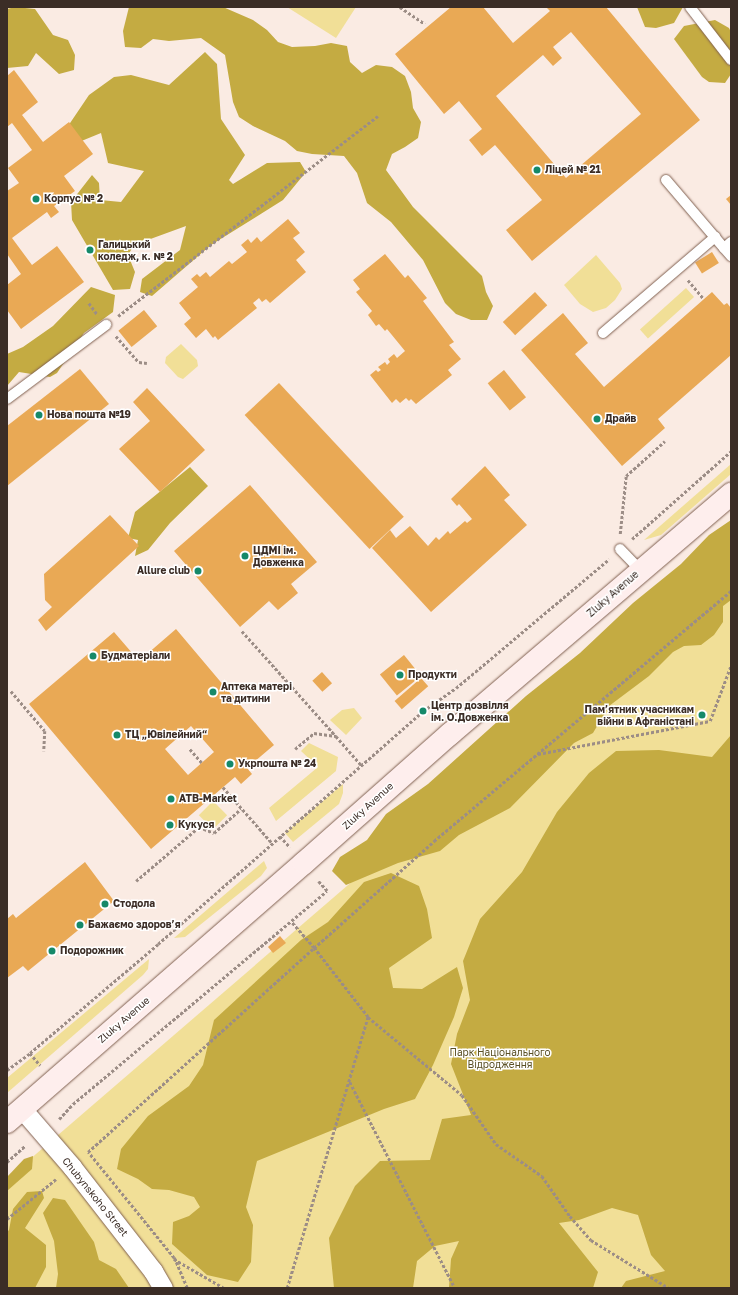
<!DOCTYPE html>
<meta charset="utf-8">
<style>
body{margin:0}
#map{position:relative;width:738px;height:1295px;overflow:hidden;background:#faebe3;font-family:"Golos Text",sans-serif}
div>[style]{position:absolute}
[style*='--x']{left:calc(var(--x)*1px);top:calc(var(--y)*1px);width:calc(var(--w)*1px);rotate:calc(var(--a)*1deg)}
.green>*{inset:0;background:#f1df97;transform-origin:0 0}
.forest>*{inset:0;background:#c4ab42}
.building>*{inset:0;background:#e9a955;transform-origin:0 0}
.path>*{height:2.5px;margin-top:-1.25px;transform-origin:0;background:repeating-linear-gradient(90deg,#9c8d86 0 3px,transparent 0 5px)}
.roads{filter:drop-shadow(0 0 1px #806050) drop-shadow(0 0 1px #806050)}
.service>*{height:10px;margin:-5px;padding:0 5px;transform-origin:5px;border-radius:5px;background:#fff}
.minor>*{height:19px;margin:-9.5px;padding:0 9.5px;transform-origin:9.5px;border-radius:9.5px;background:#fff}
.secondary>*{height:22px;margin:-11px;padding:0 11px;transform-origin:11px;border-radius:11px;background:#feeeed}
.dots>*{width:11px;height:11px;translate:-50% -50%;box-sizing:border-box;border:2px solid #fff;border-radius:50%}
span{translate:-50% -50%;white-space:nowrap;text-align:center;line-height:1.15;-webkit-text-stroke:3px #fff;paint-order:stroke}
.poi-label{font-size:10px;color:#3b2d26;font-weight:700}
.left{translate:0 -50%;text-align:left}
.right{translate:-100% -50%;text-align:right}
.street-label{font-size:10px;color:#3b2d26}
.park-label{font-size:10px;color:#5b5126}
.frame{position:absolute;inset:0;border:8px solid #3b2d26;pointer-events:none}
</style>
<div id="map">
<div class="green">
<div style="clip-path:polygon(287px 7px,356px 7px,336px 38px)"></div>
<div style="clip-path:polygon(596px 255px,620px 283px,622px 289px,615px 300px,606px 308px,593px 312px,580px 304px,564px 285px)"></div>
<div style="left:686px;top:288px;width:12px;height:62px;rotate:48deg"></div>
<div style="clip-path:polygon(181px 344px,197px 360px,198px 366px,183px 379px,178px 377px,165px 363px,166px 357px)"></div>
<div style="clip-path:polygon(731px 464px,731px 474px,661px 535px,644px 540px)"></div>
<div style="clip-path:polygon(731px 555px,731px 1288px,7px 1288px,7px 1179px)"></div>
<div style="clip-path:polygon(354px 708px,362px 718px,346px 735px,330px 720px,342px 710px)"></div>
<div style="clip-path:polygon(309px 743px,338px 757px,336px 771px,276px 821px,269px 808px,318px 767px,301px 751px)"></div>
<div style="clip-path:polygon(343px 784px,343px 793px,339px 804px,293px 842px,285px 833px)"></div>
<div style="left:213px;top:801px;width:20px;height:20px;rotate:45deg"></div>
<div style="clip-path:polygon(264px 861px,267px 868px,261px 876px,185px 937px,174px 938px)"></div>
<div style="clip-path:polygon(149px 959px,148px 969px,143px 975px,7px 1093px,7px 1078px)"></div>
</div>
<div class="forest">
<div style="clip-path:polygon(15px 7px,35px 9px,53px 35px,68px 40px,75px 55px,74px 70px,59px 74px,36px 53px,28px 66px,7px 68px,7px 9px)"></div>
<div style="clip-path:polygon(129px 7px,223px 7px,253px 20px,267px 30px,278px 42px,292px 47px,315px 46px,331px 43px,347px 46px,350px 62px,362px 73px,376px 65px,392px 67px,405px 76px,411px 92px,413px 108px,421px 122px,418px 138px,405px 147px,392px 154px,386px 170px,413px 207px,482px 276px,486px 292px,493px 306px,487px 320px,471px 320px,456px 314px,445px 303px,423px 260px,391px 222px,367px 203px,357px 173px,344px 156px,312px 154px,297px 151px,285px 141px,253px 126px,239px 117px,233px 102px,225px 55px,201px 38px,169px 41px,153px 39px,141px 48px,125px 47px,123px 31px)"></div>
<div style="clip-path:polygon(637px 7px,683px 7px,674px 23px,656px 28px,645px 27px)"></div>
<div style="clip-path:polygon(715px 20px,729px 28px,731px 32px,731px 74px,725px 83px,709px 82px,702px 77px,674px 39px,684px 26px)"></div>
<div style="clip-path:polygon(205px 52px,217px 64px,221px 119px,245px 155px,229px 180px,233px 184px,267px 163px,300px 162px,306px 172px,283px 200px,211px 245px,152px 296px,140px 292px,142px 279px,180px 250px,186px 226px,134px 245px,128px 255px,135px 272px,130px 289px,113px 290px,72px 220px,71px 202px,92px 175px,99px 183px,100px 200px,121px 202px,144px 171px,108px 163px,101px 133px,79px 142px,64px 132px,89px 95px,114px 77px,131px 75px,169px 85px)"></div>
<div style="clip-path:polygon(91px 287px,115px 295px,113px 312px,84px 333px,57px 373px,50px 377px,19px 372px,7px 386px,7px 354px,23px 347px,53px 326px)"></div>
<div style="clip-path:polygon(190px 467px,208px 486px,170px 523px,148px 550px,135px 556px,138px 540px,128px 538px,135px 512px)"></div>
<div style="clip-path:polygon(731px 520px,731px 600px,723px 606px,723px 622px,714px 635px,701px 645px,684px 646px,673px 652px,649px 676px,609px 706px,593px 733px,574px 743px,510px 808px,459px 835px,440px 851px,398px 863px,346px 885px,332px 871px,340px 857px,367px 840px,386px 814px,428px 784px,526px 696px,580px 653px,633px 603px,681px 564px,709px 535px)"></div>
<div style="clip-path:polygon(731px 735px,731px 1288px,621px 1288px,626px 1281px,665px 1271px,651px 1255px,638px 1215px,612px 1208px,579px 1220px,559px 1223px,598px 1272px,593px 1288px,449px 1288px,451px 1259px,459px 1241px,435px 1246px,417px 1261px,413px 1288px,334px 1288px,329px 1238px,355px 1186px,380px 1161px,430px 1160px,442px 1119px,471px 1115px,451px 1064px,457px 1034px,470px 1000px,463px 961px,480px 919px,522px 872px,557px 812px,589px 773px,616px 751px,659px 750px,712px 757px)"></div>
<div style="clip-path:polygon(391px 873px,419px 886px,427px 909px,432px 938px,389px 968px,393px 988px,422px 989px,457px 967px,463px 988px,454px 1017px,433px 1065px,415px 1099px,384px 1109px,257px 1161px,246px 1207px,253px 1225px,251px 1262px,238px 1282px,207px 1275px,172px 1244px,173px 1222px,189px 1216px,200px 1207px,194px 1197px,169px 1190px,152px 1189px,138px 1179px,117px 1169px,121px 1149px,148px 1116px,189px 1086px,203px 1065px,214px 1020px,301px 940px,328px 922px,364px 882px)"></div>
<div style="clip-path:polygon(33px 1156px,32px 1169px,7px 1191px,7px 1177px,24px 1159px)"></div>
<div style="clip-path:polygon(42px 1191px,44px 1198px,25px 1228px,46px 1245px,46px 1267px,35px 1288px,7px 1288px,7px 1232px,9px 1230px,13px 1209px,27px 1192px)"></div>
<div style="clip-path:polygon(53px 1198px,65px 1200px,94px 1242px,99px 1260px,116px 1269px,129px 1288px,56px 1288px,58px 1274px,54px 1241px,43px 1213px)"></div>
</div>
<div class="building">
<div style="clip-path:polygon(evenodd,451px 7px,483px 7px,513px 43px,550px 11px,546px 7px,606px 7px,700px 120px,532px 261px,506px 230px,542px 200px,495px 145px,482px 156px,469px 140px,482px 129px,459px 101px,444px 114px,395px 54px,451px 7px,571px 32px,641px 114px,566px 178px,496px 96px,543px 55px,553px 66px,562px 58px,553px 47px,571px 32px)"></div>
<div style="clip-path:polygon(14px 70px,38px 102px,22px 115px,43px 142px,69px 122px,93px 154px,64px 176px,75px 191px,54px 206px,59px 212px,51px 218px,47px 212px,12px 238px,32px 265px,57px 246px,84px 282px,21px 329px,7px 310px,7px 285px,21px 274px,7px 254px,7px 191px,19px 183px,8px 168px,32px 150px,12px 123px,7px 127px,7px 76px)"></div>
<div style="clip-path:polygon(731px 195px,731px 205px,726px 199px)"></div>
<div style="clip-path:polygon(288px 219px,300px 233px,293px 238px,305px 252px,296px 260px,306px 272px,270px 303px,266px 299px,262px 302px,259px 298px,253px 303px,257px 308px,218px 340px,215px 336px,213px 338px,206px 329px,196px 338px,184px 324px,191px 318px,179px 303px,198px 287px,191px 279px,197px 274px,200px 277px,206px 272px,210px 277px,229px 261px,232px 264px,247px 252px,241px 245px,248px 239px,251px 243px,257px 237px,261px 242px)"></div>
<div style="left:712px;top:252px;width:13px;height:20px;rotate:58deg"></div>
<div style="clip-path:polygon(385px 254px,405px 278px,408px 275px,427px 298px,423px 301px,454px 342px,449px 345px,461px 359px,448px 370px,452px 375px,416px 404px,411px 399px,409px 401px,406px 398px,400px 403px,396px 399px,392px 403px,370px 375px,376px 370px,378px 372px,381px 370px,378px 367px,385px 362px,387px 365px,390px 362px,388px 359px,394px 354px,397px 358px,405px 351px,387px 329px,385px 331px,379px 324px,376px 326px,368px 315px,372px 311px,356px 292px,360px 289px,353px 280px)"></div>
<div style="left:535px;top:292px;width:18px;height:44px;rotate:47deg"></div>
<div style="clip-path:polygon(712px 292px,724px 305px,727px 303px,731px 308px,731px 355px,658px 419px,665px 428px,622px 466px,521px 350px,563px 313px,588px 343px,575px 354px,604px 387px)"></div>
<div style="left:144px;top:310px;width:21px;height:33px;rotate:51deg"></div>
<div style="clip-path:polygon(80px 369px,109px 404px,7px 486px,7px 426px)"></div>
<div style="left:504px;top:370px;width:35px;height:21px;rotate:51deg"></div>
<div style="left:279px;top:383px;width:183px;height:47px;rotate:47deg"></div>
<div style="clip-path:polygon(147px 388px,205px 450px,160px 492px,119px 449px,150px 421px,133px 402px)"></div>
<div style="clip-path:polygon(485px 466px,510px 495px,504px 500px,527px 525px,431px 612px,372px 548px,390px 530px,396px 538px,410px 526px,428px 546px,436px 537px,439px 540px,448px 531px,450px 534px,465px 521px,467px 523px,472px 519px,459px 504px,457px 506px,451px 499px)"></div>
<div style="clip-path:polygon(250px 485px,317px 562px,291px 584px,298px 593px,278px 610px,269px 601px,240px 627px,174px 551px)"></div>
<div style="clip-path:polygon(110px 515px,139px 546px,46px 631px,38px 620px,52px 607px,45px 600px,44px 574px)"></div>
<div style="clip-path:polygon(evenodd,176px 629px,274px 745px,247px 768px,252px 774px,241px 784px,235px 777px,151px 849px,29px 704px,114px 632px,139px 661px,176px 629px,191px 726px,214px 752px,188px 775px,165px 749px,191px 726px)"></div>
<div style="left:404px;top:655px;width:27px;height:31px;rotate:51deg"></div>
<div style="left:322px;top:672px;width:15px;height:13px;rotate:48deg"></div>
<div style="left:421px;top:678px;width:11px;height:35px;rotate:49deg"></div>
<div style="clip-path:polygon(85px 862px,114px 901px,28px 971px,23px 966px,7px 978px,7px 919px,13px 914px,16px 918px)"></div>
<div style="clip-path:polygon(280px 936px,286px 943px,273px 953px,268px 947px)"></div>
</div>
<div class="path">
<div style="--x:400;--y:7;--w:30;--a:34"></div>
<div style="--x:688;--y:280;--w:25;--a:50"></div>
<div style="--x:89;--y:303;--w:14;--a:54"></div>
<div style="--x:118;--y:316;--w:328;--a:-37.6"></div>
<div style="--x:116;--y:336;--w:35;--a:49"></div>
<div style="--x:139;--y:362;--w:8;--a:7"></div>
<div style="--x:620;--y:534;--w:58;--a:-84.1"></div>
<div style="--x:626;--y:476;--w:52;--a:-41.9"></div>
<div style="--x:632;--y:539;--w:132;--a:-41.6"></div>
<div style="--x:242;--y:631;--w:141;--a:48.2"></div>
<div style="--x:11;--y:691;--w:52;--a:49.6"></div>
<div style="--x:45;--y:731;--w:20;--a:93"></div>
<div style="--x:190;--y:749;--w:18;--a:49"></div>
<div style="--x:295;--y:749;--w:25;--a:-40"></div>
<div style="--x:314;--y:733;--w:22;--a:8"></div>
<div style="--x:336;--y:736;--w:38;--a:49"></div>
<div style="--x:538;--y:754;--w:175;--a:-10.9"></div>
<div style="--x:710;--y:721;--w:60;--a:-69.4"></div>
<div style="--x:223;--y:787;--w:74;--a:48.8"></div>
<div style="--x:280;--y:836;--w:15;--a:48"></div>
<div style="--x:136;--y:881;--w:83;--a:-40.6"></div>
<div style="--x:199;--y:827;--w:16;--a:22"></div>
<div style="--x:214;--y:833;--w:36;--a:-42"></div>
<div style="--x:368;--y:1017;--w:122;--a:39.7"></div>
<div style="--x:462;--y:1095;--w:60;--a:55.2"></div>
<div style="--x:496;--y:1144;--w:56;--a:34.8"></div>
<div style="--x:542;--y:1176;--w:49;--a:55"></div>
<div style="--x:570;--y:1216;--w:32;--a:49"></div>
<div style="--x:591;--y:1240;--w:92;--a:31.6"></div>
<div style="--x:30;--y:1053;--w:16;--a:50"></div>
<div style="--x:7;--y:1070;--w:29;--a:-36"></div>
<div style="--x:30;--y:1053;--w:168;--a:-40.4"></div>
<div style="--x:158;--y:944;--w:353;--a:-41.3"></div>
<div style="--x:423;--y:711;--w:40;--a:-34.9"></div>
<div style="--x:456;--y:688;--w:200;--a:-40.1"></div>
<div style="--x:350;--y:1082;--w:231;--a:63"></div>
<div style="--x:59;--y:1119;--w:21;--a:-47"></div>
<div style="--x:73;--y:1104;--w:331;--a:-40"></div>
<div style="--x:327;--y:891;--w:13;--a:-132"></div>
<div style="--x:7;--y:1162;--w:24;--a:-42"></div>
<div style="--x:7;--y:1219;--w:63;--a:-39.2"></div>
<div style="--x:174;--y:1259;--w:58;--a:30.1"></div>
<div style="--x:187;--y:1288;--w:33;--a:-113"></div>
<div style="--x:174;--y:1258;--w:136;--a:-129.1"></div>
<div style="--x:88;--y:1152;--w:304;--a:-42.1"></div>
<div style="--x:314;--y:948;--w:161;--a:-41.7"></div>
<div style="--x:434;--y:841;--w:388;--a:-40.1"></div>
<div style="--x:287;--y:1288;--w:283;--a:-73.4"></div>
<div style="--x:368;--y:1017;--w:88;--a:-128"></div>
<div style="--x:314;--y:948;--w:35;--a:-131"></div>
</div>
<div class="roads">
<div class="service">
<div style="--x:690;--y:7;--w:67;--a:52.3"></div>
<div style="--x:666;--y:180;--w:89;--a:49.5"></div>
<div style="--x:731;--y:242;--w:9;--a:139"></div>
<div style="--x:724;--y:248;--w:11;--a:49"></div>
<div style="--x:603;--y:333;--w:148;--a:-40.6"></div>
<div style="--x:7;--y:399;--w:124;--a:-36.8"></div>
<div style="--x:620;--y:549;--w:30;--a:46"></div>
</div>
<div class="minor">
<div style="--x:22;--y:1109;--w:77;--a:49.2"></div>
<div style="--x:72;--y:1167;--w:132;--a:52.1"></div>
<div style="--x:153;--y:1271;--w:20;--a:60"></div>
</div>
<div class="secondary">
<div style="--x:7;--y:1122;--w:394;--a:-41.1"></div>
<div style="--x:304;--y:863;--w:195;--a:-41.5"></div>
<div style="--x:450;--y:734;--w:370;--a:-40.5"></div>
</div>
</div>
<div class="dots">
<div style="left:537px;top:170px;background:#158969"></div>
<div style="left:36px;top:199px;background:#158969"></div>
<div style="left:90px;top:250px;background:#158969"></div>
<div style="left:39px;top:415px;background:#158969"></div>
<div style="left:597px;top:419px;background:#158969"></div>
<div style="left:245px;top:556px;background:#158969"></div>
<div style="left:198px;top:571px;background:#158969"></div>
<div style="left:93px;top:656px;background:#158969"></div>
<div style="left:400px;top:675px;background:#158969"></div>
<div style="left:213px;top:692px;background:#158969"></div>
<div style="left:423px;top:711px;background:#158969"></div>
<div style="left:702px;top:715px;background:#158969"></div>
<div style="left:117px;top:735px;background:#158969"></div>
<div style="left:230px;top:764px;background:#158969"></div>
<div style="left:171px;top:799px;background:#158969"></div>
<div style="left:170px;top:825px;background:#158969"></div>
<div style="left:105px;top:904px;background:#158969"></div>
<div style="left:80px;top:925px;background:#158969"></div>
<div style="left:52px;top:951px;background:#158969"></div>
</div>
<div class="poi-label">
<span class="left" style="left:545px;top:170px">Ліцей № 21</span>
<span class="left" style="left:44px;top:199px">Корпус № 2</span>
<span class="left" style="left:98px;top:250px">Галицький<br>коледж, к. № 2</span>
<span class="left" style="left:47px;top:415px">Нова пошта №19</span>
<span class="left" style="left:605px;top:419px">Драйв</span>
<span class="left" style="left:253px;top:556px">ЦДМІ ім.<br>Довженка</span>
<span class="right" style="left:190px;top:571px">Allure club</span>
<span class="left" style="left:101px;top:656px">Будматеріали</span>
<span class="left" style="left:408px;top:675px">Продукти</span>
<span class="left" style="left:221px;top:692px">Аптека матері<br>та дитини</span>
<span class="left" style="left:431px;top:711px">Центр дозвілля<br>ім. О.Довженка</span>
<span class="right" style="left:694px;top:715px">Пам’ятник учасникам<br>війни в Афганістані</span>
<span class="left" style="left:125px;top:735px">ТЦ „Ювілейний“</span>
<span class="left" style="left:238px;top:764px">Укрпошта № 24</span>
<span class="left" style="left:179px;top:799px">ATB-Market</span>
<span class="left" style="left:178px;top:825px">Кукуся</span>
<span class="left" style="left:113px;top:904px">Стодола</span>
<span class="left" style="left:88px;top:925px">Бажаємо здоров’я</span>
<span class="left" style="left:60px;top:951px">Подорожник</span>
</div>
<div class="street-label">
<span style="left:613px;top:594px;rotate:-41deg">Zluky Avenue</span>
<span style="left:368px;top:806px;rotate:-42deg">Zluky Avenue</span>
<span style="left:124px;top:1020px;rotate:-41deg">Zluky Avenue</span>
<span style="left:95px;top:1197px;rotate:51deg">Chubynskoho Street</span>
</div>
<div class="park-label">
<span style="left:500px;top:1058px">Парк Національного<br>Відродження</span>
</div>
<div class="frame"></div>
</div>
